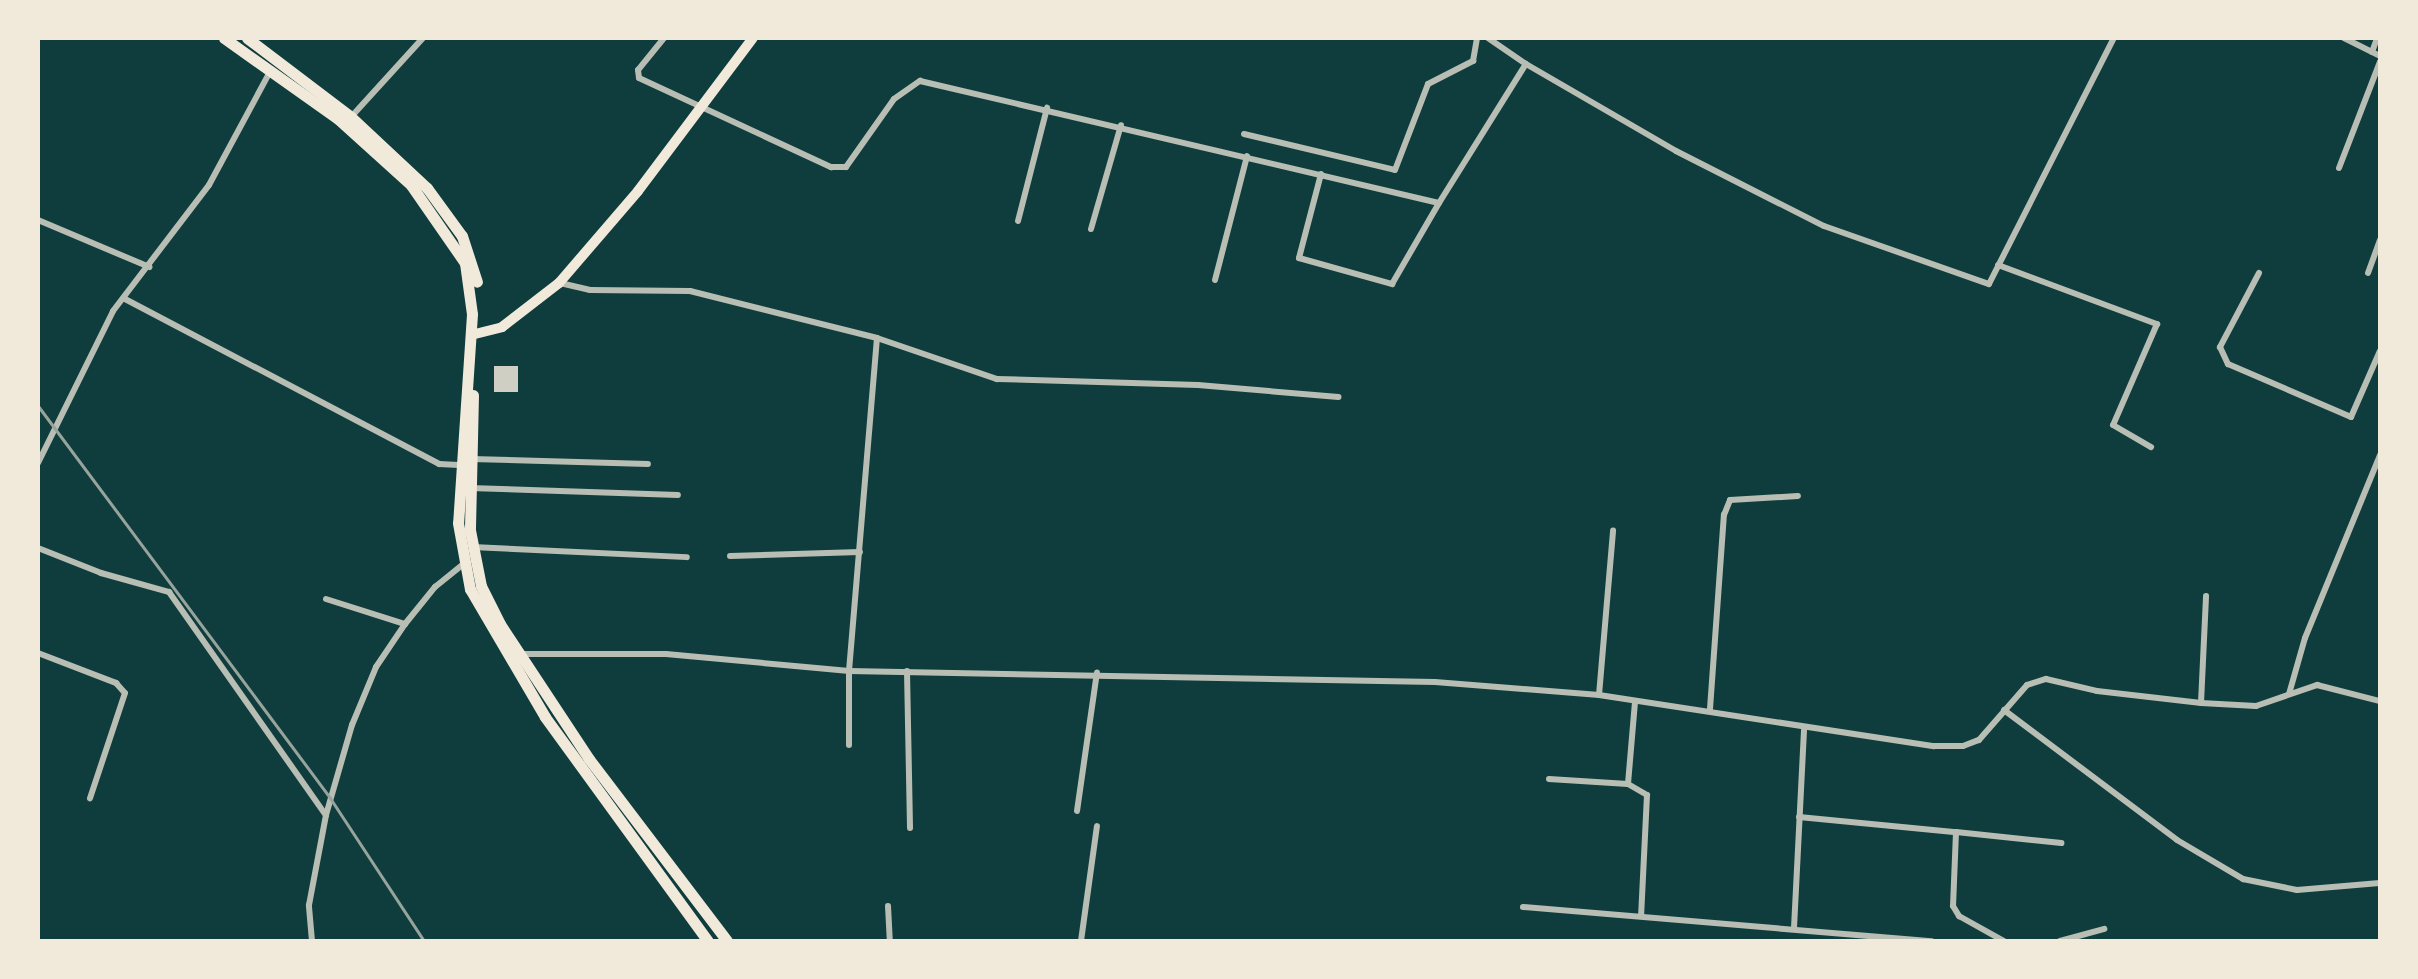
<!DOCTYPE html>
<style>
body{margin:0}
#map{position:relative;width:2418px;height:979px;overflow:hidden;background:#0f3d3e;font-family:Commissioner,sans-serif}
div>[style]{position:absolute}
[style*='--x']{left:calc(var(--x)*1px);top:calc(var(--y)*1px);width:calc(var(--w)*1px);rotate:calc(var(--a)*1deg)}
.building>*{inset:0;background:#cfcfc3;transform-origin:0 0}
.minor>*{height:6px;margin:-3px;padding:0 3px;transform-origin:3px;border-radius:3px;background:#b8beb3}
.primary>*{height:10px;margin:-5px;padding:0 5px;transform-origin:5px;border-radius:5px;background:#f1e9da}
.trunk>*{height:11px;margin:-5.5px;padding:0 5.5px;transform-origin:5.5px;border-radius:5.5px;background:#f1e9da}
.rail>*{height:3px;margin:-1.5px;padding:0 1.5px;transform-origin:1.5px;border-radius:1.5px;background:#97a49c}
span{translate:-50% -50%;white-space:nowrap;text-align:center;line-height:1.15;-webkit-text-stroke:6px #f1e9da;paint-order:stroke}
.frame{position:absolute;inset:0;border:40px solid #f1e9da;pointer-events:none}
</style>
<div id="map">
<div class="building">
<div style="left:494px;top:366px;width:24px;height:26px"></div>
</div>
<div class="minor">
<div style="--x:664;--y:38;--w:41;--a:129.1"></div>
<div style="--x:638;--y:70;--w:8;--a:83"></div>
<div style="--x:639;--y:78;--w:212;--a:24.9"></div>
<div style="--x:831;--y:167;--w:15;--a:0"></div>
<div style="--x:846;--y:167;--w:83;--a:-54.8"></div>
<div style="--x:894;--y:99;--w:32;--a:-35"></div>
<div style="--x:920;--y:81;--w:533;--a:13.23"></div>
<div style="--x:1439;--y:203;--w:164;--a:-58"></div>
<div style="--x:1526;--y:64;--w:173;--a:30.1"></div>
<div style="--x:1676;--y:151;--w:166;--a:26.9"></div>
<div style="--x:1824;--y:226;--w:175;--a:19.4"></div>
<div style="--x:1989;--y:284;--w:276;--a:-63.1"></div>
<div style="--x:1488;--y:38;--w:46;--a:34.4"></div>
<div style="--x:2344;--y:38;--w:40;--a:26.6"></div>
<div style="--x:2372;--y:52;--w:15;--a:-70"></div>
<div style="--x:351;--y:117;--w:107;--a:-47.7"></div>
<div style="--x:1244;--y:134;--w:155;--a:13.4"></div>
<div style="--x:1395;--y:170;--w:92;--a:-69"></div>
<div style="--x:1428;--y:84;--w:51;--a:-27.1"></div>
<div style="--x:1473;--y:61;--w:23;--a:-80"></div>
<div style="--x:2339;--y:168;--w:114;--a:-68.9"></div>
<div style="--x:1321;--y:174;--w:87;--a:104.7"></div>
<div style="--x:1299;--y:258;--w:97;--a:15.6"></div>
<div style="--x:1392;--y:284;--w:94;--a:-59.9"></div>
<div style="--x:38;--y:220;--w:121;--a:22.9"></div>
<div style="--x:1018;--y:221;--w:117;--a:-75.6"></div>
<div style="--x:1091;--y:229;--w:108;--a:-73.9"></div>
<div style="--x:1998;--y:265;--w:170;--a:20.4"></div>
<div style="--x:2157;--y:324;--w:110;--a:113.5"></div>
<div style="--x:2113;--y:425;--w:44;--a:30.1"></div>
<div style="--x:2259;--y:273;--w:84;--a:117.8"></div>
<div style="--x:2220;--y:347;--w:19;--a:65"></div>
<div style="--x:2228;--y:364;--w:134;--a:23.3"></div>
<div style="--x:2351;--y:417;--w:72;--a:-66.3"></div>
<div style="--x:2368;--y:273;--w:35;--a:-70"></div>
<div style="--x:1215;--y:280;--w:128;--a:-75.5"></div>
<div style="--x:560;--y:283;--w:31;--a:13"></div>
<div style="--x:590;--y:290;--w:100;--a:0.6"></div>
<div style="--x:690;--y:291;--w:193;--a:14.1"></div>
<div style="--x:877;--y:338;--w:127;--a:18.9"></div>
<div style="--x:997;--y:379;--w:201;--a:1.7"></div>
<div style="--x:1198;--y:385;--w:141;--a:4.9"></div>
<div style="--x:125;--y:299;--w:355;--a:27.7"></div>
<div style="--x:439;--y:464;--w:20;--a:3"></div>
<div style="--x:471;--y:459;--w:177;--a:1.6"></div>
<div style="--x:38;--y:463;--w:169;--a:-63.7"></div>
<div style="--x:113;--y:311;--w:158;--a:-52.7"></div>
<div style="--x:209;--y:185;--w:131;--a:-61.7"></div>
<div style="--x:469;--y:488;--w:209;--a:1.9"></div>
<div style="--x:472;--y:547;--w:215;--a:2.7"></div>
<div style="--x:38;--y:548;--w:68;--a:21.6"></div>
<div style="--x:101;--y:573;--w:71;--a:15.6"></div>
<div style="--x:169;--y:592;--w:273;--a:54.9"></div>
<div style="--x:730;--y:556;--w:130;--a:-1.8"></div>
<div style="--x:326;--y:599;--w:83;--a:17.6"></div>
<div style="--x:38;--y:653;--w:84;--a:21"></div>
<div style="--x:116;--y:683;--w:13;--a:48"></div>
<div style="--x:125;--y:693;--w:111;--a:108.4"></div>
<div style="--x:520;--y:654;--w:146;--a:0"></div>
<div style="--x:666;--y:654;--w:184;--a:5.3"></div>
<div style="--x:849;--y:671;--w:586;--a:1.08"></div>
<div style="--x:1435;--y:682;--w:165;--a:4.5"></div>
<div style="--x:1599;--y:695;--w:339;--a:8.7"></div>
<div style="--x:1934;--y:746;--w:29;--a:0"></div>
<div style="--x:1963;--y:746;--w:17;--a:-21"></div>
<div style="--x:1979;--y:740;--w:73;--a:-48.9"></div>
<div style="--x:2027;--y:685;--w:20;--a:-18"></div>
<div style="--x:2046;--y:679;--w:52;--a:13.2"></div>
<div style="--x:2097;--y:691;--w:105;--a:6.6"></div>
<div style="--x:2201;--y:703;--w:55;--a:3.1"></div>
<div style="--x:2256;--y:706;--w:65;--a:-19"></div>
<div style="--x:2317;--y:685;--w:65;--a:14.3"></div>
<div style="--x:907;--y:671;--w:157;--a:88.9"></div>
<div style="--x:2289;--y:694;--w:58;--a:-74.1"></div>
<div style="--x:2305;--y:638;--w:198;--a:-67.7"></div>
<div style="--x:1599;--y:695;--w:165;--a:-85.1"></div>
<div style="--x:1635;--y:702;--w:82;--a:94.9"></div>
<div style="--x:1628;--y:784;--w:22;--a:30"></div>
<div style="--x:1647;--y:795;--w:121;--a:92.8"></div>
<div style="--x:2201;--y:703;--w:107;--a:-87.3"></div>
<div style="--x:1710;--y:709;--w:195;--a:-85.9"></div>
<div style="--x:1724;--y:515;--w:16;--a:-68"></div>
<div style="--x:1730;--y:500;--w:68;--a:-3.4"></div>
<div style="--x:2004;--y:710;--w:216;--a:36.9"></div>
<div style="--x:2177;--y:840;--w:77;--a:30.6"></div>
<div style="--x:2243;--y:879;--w:55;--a:11.5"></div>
<div style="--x:2297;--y:890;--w:83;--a:-4.8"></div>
<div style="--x:849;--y:745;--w:74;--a:-90"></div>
<div style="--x:849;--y:671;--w:334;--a:-85.2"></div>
<div style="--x:1549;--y:779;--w:79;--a:3.6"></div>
<div style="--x:1077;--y:811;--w:140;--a:-81.8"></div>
<div style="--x:1799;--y:817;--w:158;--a:5.5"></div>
<div style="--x:1956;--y:832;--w:74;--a:92.3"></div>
<div style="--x:1953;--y:906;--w:12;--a:59"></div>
<div style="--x:1959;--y:916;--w:51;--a:29.1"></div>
<div style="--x:1956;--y:832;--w:106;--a:6"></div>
<div style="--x:888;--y:906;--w:35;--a:87"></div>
<div style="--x:1523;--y:907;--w:410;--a:4.8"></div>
<div style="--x:1794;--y:928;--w:198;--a:-87.1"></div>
<div style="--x:312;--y:941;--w:36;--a:-95"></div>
<div style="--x:309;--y:905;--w:92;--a:-79.3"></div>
<div style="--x:326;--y:815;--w:94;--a:-73.9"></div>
<div style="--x:352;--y:725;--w:63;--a:-67.5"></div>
<div style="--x:376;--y:667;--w:52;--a:-56"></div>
<div style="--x:405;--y:624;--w:48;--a:-51"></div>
<div style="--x:435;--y:587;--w:36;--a:-39"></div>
<div style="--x:1081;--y:941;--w:116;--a:-82.1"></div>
<div style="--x:2060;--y:941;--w:46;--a:-15.3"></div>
</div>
<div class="primary">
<div style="--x:471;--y:335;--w:32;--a:-14"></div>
<div style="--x:502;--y:327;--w:72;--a:-37.7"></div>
<div style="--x:559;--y:283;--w:121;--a:-49.3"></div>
<div style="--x:638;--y:191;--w:191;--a:-53.1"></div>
</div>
<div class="trunk">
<div style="--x:224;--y:38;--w:140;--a:35.4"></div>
<div style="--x:338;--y:119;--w:98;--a:42.1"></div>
<div style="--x:411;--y:185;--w:95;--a:55.3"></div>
<div style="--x:465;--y:263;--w:51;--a:82.2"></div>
<div style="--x:472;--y:314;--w:209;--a:93.8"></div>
<div style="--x:458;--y:523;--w:67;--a:79.7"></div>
<div style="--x:470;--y:589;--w:148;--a:59.6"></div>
<div style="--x:545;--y:717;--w:277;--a:54"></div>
<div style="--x:247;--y:38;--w:131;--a:37.2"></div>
<div style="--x:351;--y:117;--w:104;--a:43.1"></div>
<div style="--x:427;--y:188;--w:59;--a:53.9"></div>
<div style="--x:462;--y:236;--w:48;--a:71.9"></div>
<div style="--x:473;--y:395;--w:135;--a:91.3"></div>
<div style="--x:470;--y:530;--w:57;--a:78.9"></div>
<div style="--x:481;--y:586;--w:42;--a:63.4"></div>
<div style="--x:500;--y:624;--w:162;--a:56.6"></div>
<div style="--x:589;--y:759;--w:228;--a:52.8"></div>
</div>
<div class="rail">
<div style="--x:38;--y:406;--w:489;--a:53.3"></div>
<div style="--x:330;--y:798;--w:171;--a:56.7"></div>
</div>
<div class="frame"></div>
</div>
